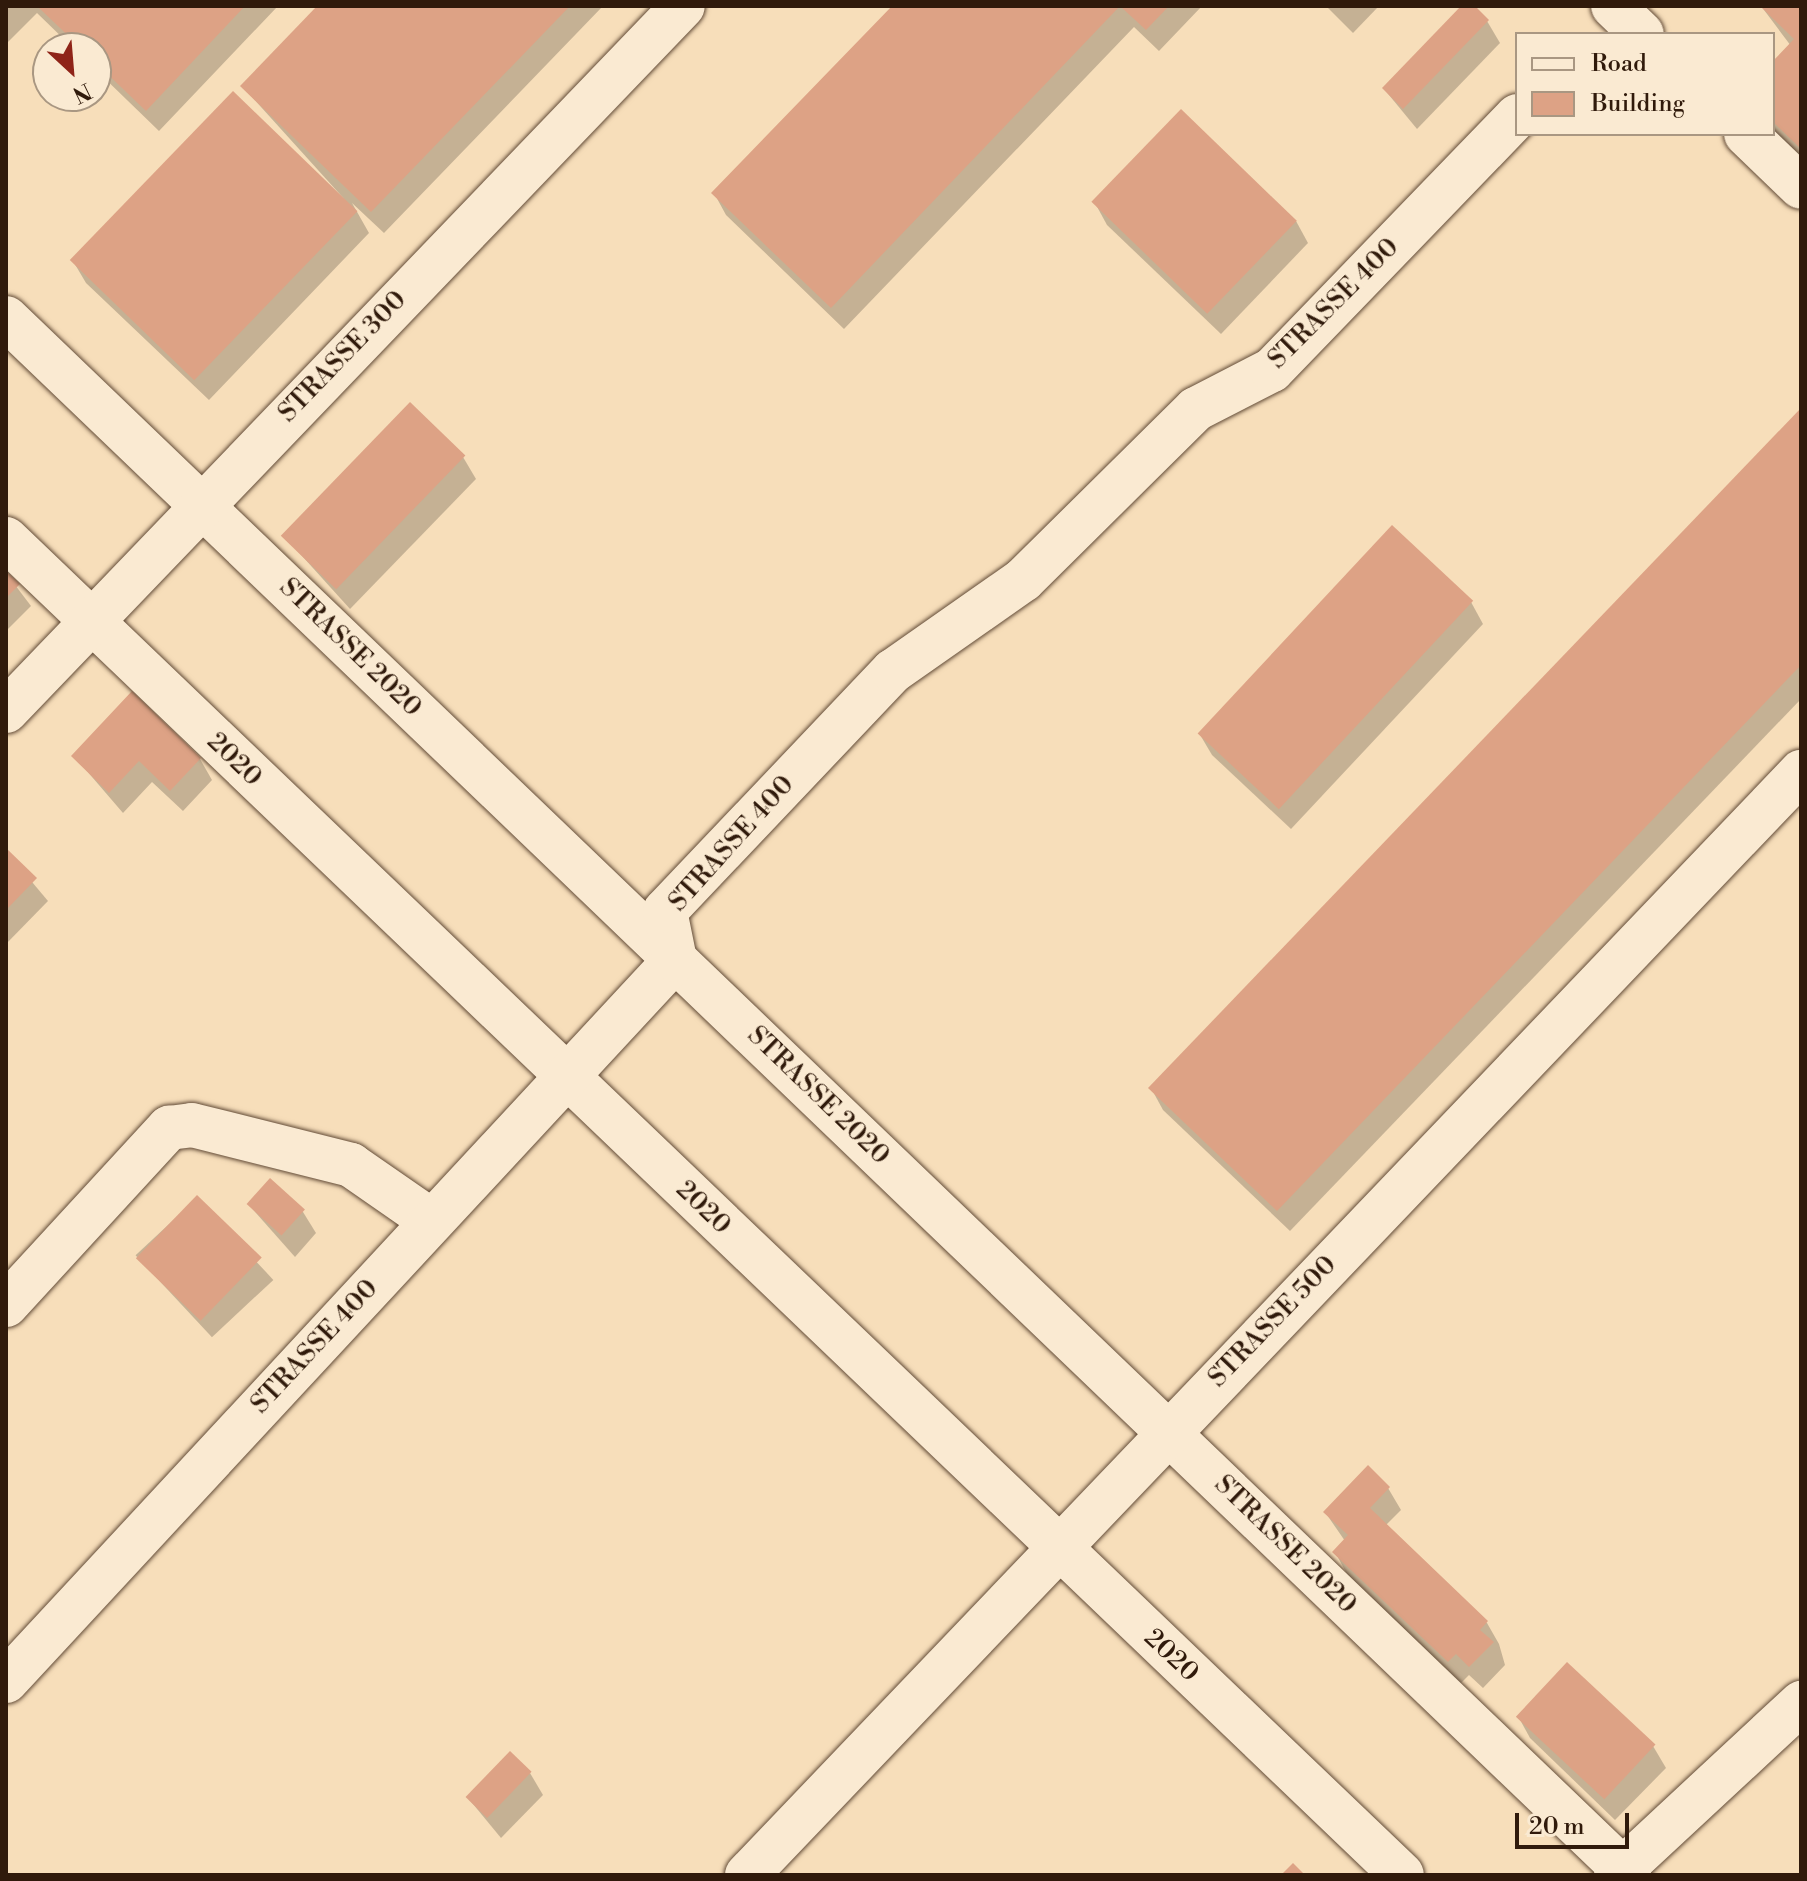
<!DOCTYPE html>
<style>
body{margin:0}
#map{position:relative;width:1807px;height:1881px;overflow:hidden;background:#f7deba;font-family:"Libre Bodoni",serif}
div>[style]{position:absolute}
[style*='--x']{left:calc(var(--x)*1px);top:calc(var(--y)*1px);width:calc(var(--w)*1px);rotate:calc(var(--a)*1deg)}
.shadow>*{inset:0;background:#0003;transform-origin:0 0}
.building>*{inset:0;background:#dda285;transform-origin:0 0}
.roads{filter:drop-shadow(0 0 2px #624b37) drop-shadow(0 0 2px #624b37)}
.minor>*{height:44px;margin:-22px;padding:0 22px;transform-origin:22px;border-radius:22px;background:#faead2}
span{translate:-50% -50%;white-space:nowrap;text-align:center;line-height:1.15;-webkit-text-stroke:6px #faead2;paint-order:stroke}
.street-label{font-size:26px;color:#301a0b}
.frame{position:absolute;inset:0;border:8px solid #301a0b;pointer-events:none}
.legend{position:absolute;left:1515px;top:32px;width:260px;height:104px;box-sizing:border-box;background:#faead2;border:2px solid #a99782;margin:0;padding:10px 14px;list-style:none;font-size:24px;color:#301a0b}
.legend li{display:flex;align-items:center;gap:16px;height:40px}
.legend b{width:40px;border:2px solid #a99782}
.north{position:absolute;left:32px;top:32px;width:80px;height:80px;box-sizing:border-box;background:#faead2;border:2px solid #a99782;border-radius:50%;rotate:154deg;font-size:22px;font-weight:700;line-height:32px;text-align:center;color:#301a0b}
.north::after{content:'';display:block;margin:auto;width:28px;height:36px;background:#8f2418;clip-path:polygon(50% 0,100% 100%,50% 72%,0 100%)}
.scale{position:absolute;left:1515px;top:1813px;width:114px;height:36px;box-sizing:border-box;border:4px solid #301a0b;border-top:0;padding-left:10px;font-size:24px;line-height:28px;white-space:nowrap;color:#301a0b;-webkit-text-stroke:6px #faead2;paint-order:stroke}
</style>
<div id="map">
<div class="shadow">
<div style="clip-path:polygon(6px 6px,278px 6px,159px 131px,96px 70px,96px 48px,73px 48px,37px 13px,6px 44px)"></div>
<div style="clip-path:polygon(319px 6px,603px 6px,384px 233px,352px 203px,369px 233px,209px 400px,86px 283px,73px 261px,346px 201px,242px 86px)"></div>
<div style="clip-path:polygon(894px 6px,1202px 6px,1159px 51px,1134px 27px,844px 329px,726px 215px,714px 193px)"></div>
<div style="clip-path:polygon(1326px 6px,1379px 6px,1353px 33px)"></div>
<div style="clip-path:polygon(1464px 6px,1487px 21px,1500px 43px,1417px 129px,1384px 89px)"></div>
<div style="clip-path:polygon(1761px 6px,1801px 6px,1801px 159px,1773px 132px,1773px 64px,1791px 46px)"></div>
<div style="clip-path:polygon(1181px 112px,1296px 221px,1308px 243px,1221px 334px,1107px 225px,1095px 203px)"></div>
<div style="clip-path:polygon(1801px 412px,1801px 699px,1290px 1231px,1163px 1110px,1151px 1088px)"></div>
<div style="clip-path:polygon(463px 457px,476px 479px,350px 609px,284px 536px)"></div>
<div style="clip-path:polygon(6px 573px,31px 606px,6px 631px)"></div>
<div style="clip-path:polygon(1471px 602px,1483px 624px,1291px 829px,1212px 755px,1199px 733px)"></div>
<div style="clip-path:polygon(74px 756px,200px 759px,212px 780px,183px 811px,152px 782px,123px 813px)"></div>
<div style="clip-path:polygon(6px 851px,48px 901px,6px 944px)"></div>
<div style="left:197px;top:1198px;width:112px;height:84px;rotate:47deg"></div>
<div style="clip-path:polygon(248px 1204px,303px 1212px,316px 1233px,295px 1257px)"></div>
<div style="clip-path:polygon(1388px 1488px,1401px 1510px,1385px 1526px,1487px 1623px,1499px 1644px,1505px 1665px,1483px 1688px,1469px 1675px,1461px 1683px,1347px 1574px,1335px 1552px,1345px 1541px,1325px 1512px)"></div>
<div style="clip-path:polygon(1518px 1716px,1653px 1746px,1666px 1768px,1615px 1820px,1530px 1738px)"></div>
<div style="clip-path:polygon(530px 1773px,543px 1795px,501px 1838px,468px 1798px)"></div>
</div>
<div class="building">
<div style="clip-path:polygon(37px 6px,245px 6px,146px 111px,96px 63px,96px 48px,81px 48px)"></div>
<div style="clip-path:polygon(317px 6px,570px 6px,371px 212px,240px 86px)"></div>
<div style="clip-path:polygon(892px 6px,1169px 6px,1146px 30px,1120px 6px,831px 308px,711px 193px)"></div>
<div style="clip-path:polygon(1461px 6px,1475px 6px,1489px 20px,1403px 109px,1382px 88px)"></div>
<div style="clip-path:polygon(1760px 6px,1801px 6px,1801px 149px,1773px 122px,1773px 61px,1794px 39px)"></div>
<div style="left:233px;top:91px;width:173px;height:235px;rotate:44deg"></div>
<div style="left:1181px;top:109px;width:161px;height:129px;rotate:44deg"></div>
<div style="left:410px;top:402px;width:77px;height:186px;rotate:44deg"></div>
<div style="clip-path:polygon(1801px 408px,1801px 665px,1277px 1211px,1148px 1088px)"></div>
<div style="left:1392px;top:525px;width:111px;height:285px;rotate:43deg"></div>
<div style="clip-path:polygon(6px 571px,20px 584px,6px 598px)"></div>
<div style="clip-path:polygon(132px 691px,201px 758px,170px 791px,139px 761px,109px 793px,71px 756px)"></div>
<div style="clip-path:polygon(6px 848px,37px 878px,6px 910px)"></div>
<div style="left:270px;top:1178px;width:47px;height:35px;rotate:42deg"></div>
<div style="left:197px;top:1195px;width:90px;height:88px;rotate:44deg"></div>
<div style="clip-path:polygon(1368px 1465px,1390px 1487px,1370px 1508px,1488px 1621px,1480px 1630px,1494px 1642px,1469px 1667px,1456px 1654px,1448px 1662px,1332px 1552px,1348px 1535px,1323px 1512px)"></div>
<div style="left:1567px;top:1662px;width:121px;height:75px;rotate:43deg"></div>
<div style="left:510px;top:1751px;width:30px;height:64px;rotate:44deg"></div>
<div style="clip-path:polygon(1293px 1863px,1305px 1875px,1281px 1875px)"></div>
</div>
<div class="roads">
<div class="minor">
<div style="--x:1613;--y:6;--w:40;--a:44"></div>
<div style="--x:1746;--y:134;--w:76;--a:43.9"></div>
<div style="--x:6;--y:318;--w:2249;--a:43.81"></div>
<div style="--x:6;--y:539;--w:1932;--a:43.74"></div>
<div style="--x:6;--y:711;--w:977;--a:-46.16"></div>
<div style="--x:6;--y:1305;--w:241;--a:-47.4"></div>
<div style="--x:169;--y:1128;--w:23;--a:-7"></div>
<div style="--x:192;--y:1125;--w:164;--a:14.1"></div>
<div style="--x:351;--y:1165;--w:98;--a:34.7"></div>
<div style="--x:6;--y:1681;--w:984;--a:-47.14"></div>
<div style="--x:675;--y:960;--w:50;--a:-101.5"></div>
<div style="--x:665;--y:911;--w:331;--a:-46.5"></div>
<div style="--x:893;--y:671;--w:159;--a:-35"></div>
<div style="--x:1023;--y:580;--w:243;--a:-44.7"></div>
<div style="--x:1196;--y:409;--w:85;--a:-27.2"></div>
<div style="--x:1272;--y:370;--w:353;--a:-46"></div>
<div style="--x:747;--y:1875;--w:1526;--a:-46.3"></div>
<div style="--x:1616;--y:1875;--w:253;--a:-42.9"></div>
</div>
</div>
<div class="street-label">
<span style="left:1334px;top:304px;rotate:-45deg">STRASSE 400</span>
<span style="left:343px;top:357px;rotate:-46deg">STRASSE 300</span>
<span style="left:350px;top:648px;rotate:44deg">STRASSE 2020</span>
<span style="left:234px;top:760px;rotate:44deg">2020</span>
<span style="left:732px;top:844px;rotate:-48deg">STRASSE 400</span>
<span style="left:818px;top:1096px;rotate:44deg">STRASSE 2020</span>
<span style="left:703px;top:1208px;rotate:44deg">2020</span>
<span style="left:1273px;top:1322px;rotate:-46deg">STRASSE 500</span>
<span style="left:315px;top:1347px;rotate:-47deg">STRASSE 400</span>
<span style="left:1285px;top:1545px;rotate:44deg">STRASSE 2020</span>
<span style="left:1171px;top:1656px;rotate:43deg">2020</span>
</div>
<div class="frame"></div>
<ul class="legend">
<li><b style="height:10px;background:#faead2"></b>Road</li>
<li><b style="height:22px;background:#dda285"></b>Building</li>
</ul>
<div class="north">N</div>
<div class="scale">20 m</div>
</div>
